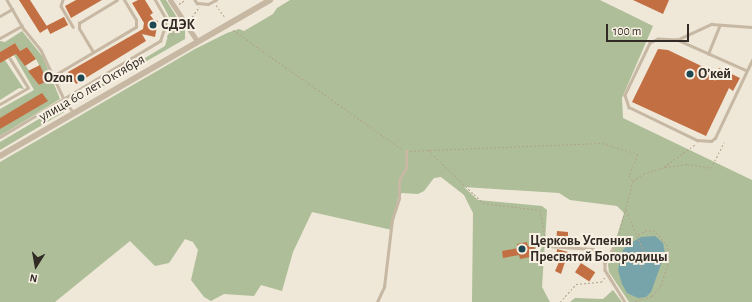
<!DOCTYPE html>
<meta charset="utf-8">
<style>
body{margin:0}
#map{position:relative;width:752px;height:302px;overflow:hidden;background:#efe7d7;font-family:"Alegreya Sans",sans-serif}
div>[style]{position:absolute}
[style*='--x']{left:calc(var(--x)*1px);top:calc(var(--y)*1px);width:calc(var(--w)*1px);rotate:calc(var(--a)*1deg)}
.green>*{inset:0;background:#adbe98}
.water>*{inset:0;background:#77a3ab}
.building>*{inset:0;background:#c27043;transform-origin:0 0}
.path>*{height:1px;margin-top:-0.5px;transform-origin:0;background:repeating-linear-gradient(90deg,#b2a28e 0 2px,transparent 0 4px)}
.service>*{height:2.5px;margin:-1.25px;padding:0 1.25px;transform-origin:1.25px;border-radius:1.25px;background:#c7b8a4}
.minor>*{height:5px;margin:-2.5px;padding:0 2.5px;transform-origin:2.5px;border-radius:2.5px;background:#c7b8a4}
.tertiary>*{height:6px;margin:-3px;padding:0 3px;transform-origin:3px;border-radius:3px;background:#c7b8a4}
.dots>*{width:11px;height:11px;translate:-50% -50%;box-sizing:border-box;border:2px solid #f8f0e3;border-radius:50%}
span{translate:-50% -50%;white-space:nowrap;text-align:center;line-height:1.15;-webkit-text-stroke:4px #f8f0e3;paint-order:stroke}
.poi-label{font-size:14px;color:#322b25;font-weight:700}
.left{translate:0 -50%;text-align:left}
.right{translate:-100% -50%;text-align:right}
.street-label{font-size:14px;color:#322b25}
.north{position:absolute;left:16px;top:246px;width:40px;height:40px;-webkit-text-stroke:3px #f8f0e3;paint-order:stroke;rotate:191deg;font-size:11px;font-weight:700;line-height:16px;text-align:center;color:#322b25}
.north::after{content:'';display:block;margin:auto;width:14px;height:18px;background:#322b25;clip-path:polygon(50% 0,100% 100%,50% 72%,0 100%)}
.scale{position:absolute;left:606px;top:24px;width:83px;height:18px;box-sizing:border-box;border:2px solid #322b25;border-top:0;padding-left:5px;font-size:12px;line-height:14px;white-space:nowrap;color:#322b25;-webkit-text-stroke:3px #f8f0e3;paint-order:stroke}
</style>
<div id="map">
<div class="green">
<div style="clip-path:polygon(160px 0,166px 0,185px 30px,185px 39px,74px 103px,75px 100px,165px 46px,172px 22px)"></div>
<div style="clip-path:polygon(290px 0,600px 0,653px 26px,622px 98px,623px 118px,752px 180px,752px 302px,629px 302px,609px 272px,608px 265px,624px 213px,617px 206px,570px 200px,559px 193px,464px 187px,478px 200px,542px 206px,547px 210px,542px 287px,550px 302px,472px 302px,473px 213px,464px 195px,441px 177px,434px 178px,424px 191px,418px 194px,402px 193px,398px 197px,392px 230px,312px 212px,293px 252px,282px 291px,261px 285px,254px 296px,224px 294px,211px 301px,204px 297px,191px 280px,198px 250px,193px 242px,185px 239px,169px 263px,155px 266px,130px 241px,55px 302px,0 302px,0 162px,195px 49px,227px 33px,239px 29px,244px 31px,273px 14px,277px 8px)"></div>
<div style="clip-path:polygon(22px 31px,43px 57px,60px 99px,0 136px,0 109px,34px 90px,14px 55px,17px 53px,39px 85px,47px 80px,36px 59px,27px 47px,20px 51px,15px 43px,0 52px,0 41px,5px 42px)"></div>
<div style="clip-path:polygon(5px 60px,24px 89px,19px 88px,0 100px,0 61px)"></div>
<div style="clip-path:polygon(61px 106px,65px 107px,64px 112px,0 150px,0 142px)"></div>
<div style="clip-path:polygon(613px 290px,622px 302px,570px 302px,575px 298px,603px 299px)"></div>
</div>
<div class="water">
<div style="clip-path:polygon(655px 236px,663px 243px,665px 253px,651px 292px,646px 297px,638px 298px,627px 293px,622px 284px,618px 270px,620px 261px,623px 250px,629px 244px,641px 237px)"></div>
</div>
<div class="building">
<div style="clip-path:polygon(19px 0,30px 0,48px 28px,40px 33px)"></div>
<div style="clip-path:polygon(76px 0,102px 0,71px 18px,65px 6px)"></div>
<div style="clip-path:polygon(138px 0,145px 0,153px 13px,150px 15px,154px 20px,158px 21px,155px 37px,142px 34px,146px 41px,76px 84px,68px 72px,143px 29px,144px 23px,132px 3px)"></div>
<div style="clip-path:polygon(633px 0,669px 0,663px 14px)"></div>
<div style="left:64px;top:17px;width:9px;height:20px;rotate:63deg"></div>
<div style="clip-path:polygon(15px 43px,20px 51px,27px 47px,36px 59px,25px 66px,16px 54px,0 63px,0 52px)"></div>
<div style="clip-path:polygon(658px 49px,668px 50px,716px 73px,719px 68px,740px 78px,733px 91px,729px 88px,706px 136px,632px 102px)"></div>
<div style="clip-path:polygon(40px 65px,47px 81px,39px 85px,28px 71px)"></div>
<div style="clip-path:polygon(42px 93px,48px 101px,0 129px,0 118px)"></div>
<div style="clip-path:polygon(557px 231px,568px 232px,568px 245px,556px 243px)"></div>
<div style="clip-path:polygon(527px 242px,528px 246px,534px 244px,535px 252px,529px 253px,530px 257px,520px 259px,519px 255px,503px 258px,502px 251px,518px 248px,517px 244px)"></div>
<div style="clip-path:polygon(557px 249px,568px 252px,568px 262px,565px 262px,561px 274px,555px 271px,559px 262px,556px 261px)"></div>
<div style="left:581px;top:263px;width:17px;height:11px;rotate:33deg"></div>
</div>
<div class="path">
<div style="--x:179;--y:4;--w:7;--a:-34"></div>
<div style="--x:216;--y:5;--w:14;--a:54"></div>
<div style="--x:190;--y:20;--w:16;--a:-55"></div>
<div style="--x:233;--y:30;--w:208;--a:35.2"></div>
<div style="--x:167;--y:36;--w:16;--a:-22"></div>
<div style="--x:430;--y:150;--w:172;--a:-2.3"></div>
<div style="--x:602;--y:143;--w:38;--a:17"></div>
<div style="--x:638;--y:154;--w:23;--a:113"></div>
<div style="--x:629;--y:175;--w:7;--a:56"></div>
<div style="--x:633;--y:181;--w:62;--a:104.9"></div>
<div style="--x:410;--y:151;--w:18;--a:-3"></div>
<div style="--x:428;--y:150;--w:76;--a:43.9"></div>
<div style="--x:483;--y:203;--w:57;--a:7"></div>
<div style="--x:540;--y:210;--w:33;--a:79"></div>
<div style="--x:664;--y:167;--w:39;--a:-36"></div>
<div style="--x:633;--y:181;--w:12;--a:-35"></div>
<div style="--x:643;--y:174;--w:19;--a:-18"></div>
<div style="--x:661;--y:168;--w:26;--a:-9"></div>
<div style="--x:687;--y:164;--w:24;--a:9"></div>
<div style="--x:711;--y:168;--w:29;--a:-63"></div>
<div style="--x:626;--y:210;--w:48;--a:66.6"></div>
<div style="--x:645;--y:254;--w:14;--a:107"></div>
<div style="--x:560;--y:302;--w:24;--a:-48"></div>
<div style="--x:576;--y:284;--w:25;--a:-5"></div>
<div style="--x:601;--y:282;--w:6;--a:-51"></div>
<div style="--x:631;--y:302;--w:22;--a:-16"></div>
<div style="--x:652;--y:296;--w:14;--a:-51"></div>
<div style="--x:661;--y:285;--w:25;--a:-72"></div>
<div style="--x:669;--y:261;--w:15;--a:-94"></div>
<div style="--x:668;--y:246;--w:20;--a:-131"></div>
<div style="--x:655;--y:231;--w:8;--a:-173"></div>
<div style="--x:647;--y:230;--w:11;--a:153"></div>
</div>
<div class="service">
<div style="--x:7;--y:0;--w:34;--a:60"></div>
<div style="--x:24;--y:29;--w:27;--a:51"></div>
<div style="--x:41;--y:50;--w:54;--a:64.9"></div>
<div style="--x:64;--y:99;--w:16;--a:55"></div>
<div style="--x:63;--y:0;--w:6;--a:108"></div>
<div style="--x:61;--y:6;--w:24;--a:60"></div>
<div style="--x:195;--y:0;--w:4;--a:56"></div>
<div style="--x:197;--y:3;--w:11;--a:5"></div>
<div style="--x:208;--y:4;--w:9;--a:-27"></div>
<div style="--x:0;--y:16;--w:14;--a:-30"></div>
<div style="--x:0;--y:38;--w:25;--a:-29"></div>
<div style="--x:677;--y:40;--w:38;--a:-25"></div>
<div style="--x:711;--y:24;--w:41;--a:4.2"></div>
<div style="--x:93;--y:52;--w:27;--a:-121"></div>
<div style="--x:79;--y:29;--w:6;--a:-90"></div>
<div style="--x:79;--y:23;--w:44;--a:-31.2"></div>
<div style="--x:708;--y:54;--w:31;--a:-68"></div>
<div style="--x:747;--y:71;--w:77;--a:-156.1"></div>
<div style="--x:677;--y:40;--w:19;--a:-177"></div>
<div style="--x:658;--y:39;--w:9;--a:153"></div>
<div style="--x:650;--y:43;--w:58;--a:115.7"></div>
<div style="--x:625;--y:95;--w:13;--a:72"></div>
<div style="--x:629;--y:107;--w:76;--a:25.9"></div>
<div style="--x:697;--y:140;--w:14;--a:4"></div>
<div style="--x:711;--y:141;--w:5;--a:-37"></div>
<div style="--x:715;--y:138;--w:86;--a:-64.6"></div>
<div style="--x:53;--y:76;--w:96;--a:-30.6"></div>
<div style="--x:136;--y:27;--w:7;--a:-90"></div>
<div style="--x:136;--y:20;--w:23;--a:-121"></div>
<div style="--x:0;--y:104;--w:32;--a:-30"></div>
<div style="--x:28;--y:88;--w:34;--a:-122"></div>
<div style="--x:0;--y:137;--w:187;--a:-31"></div>
<div style="--x:160;--y:41;--w:21;--a:-71"></div>
<div style="--x:167;--y:21;--w:24;--a:-120"></div>
<div style="--x:615;--y:245;--w:21;--a:119"></div>
<div style="--x:605;--y:263;--w:7;--a:90"></div>
<div style="--x:605;--y:270;--w:38;--a:58"></div>
<div style="--x:547;--y:246;--w:46;--a:3.7"></div>
<div style="--x:593;--y:249;--w:9;--a:36"></div>
<div style="--x:600;--y:254;--w:10;--a:61"></div>
<div style="--x:377;--y:302;--w:17;--a:-65"></div>
<div style="--x:384;--y:287;--w:67;--a:-83.2"></div>
<div style="--x:392;--y:220;--w:22;--a:-72"></div>
<div style="--x:399;--y:199;--w:19;--a:-90"></div>
<div style="--x:399;--y:180;--w:14;--a:-60"></div>
<div style="--x:406;--y:168;--w:17;--a:-90"></div>
</div>
<div class="minor">
<div style="--x:170;--y:0;--w:49;--a:56.6"></div>
</div>
<div class="tertiary">
<div style="--x:0;--y:156;--w:312;--a:-30"></div>
</div>
<div class="dots">
<div style="left:153px;top:25px;background:#1d4852"></div>
<div style="left:690px;top:74px;background:#1d4852"></div>
<div style="left:81px;top:78px;background:#1d4852"></div>
<div style="left:522px;top:249px;background:#1d4852"></div>
</div>
<div class="poi-label">
<span class="left" style="left:161px;top:25px">СДЭК</span>
<span class="left" style="left:698px;top:74px">О’кей</span>
<span class="right" style="left:73px;top:78px">Ozon</span>
<span class="left" style="left:530px;top:249px">Церковь Успения<br>Пресвятой Богородицы</span>
</div>
<div class="street-label">
<span style="left:92px;top:88px;rotate:-30deg">улица 60 лет Октября</span>
</div>
<div class="north">N</div>
<div class="scale">100 m</div>
</div>
